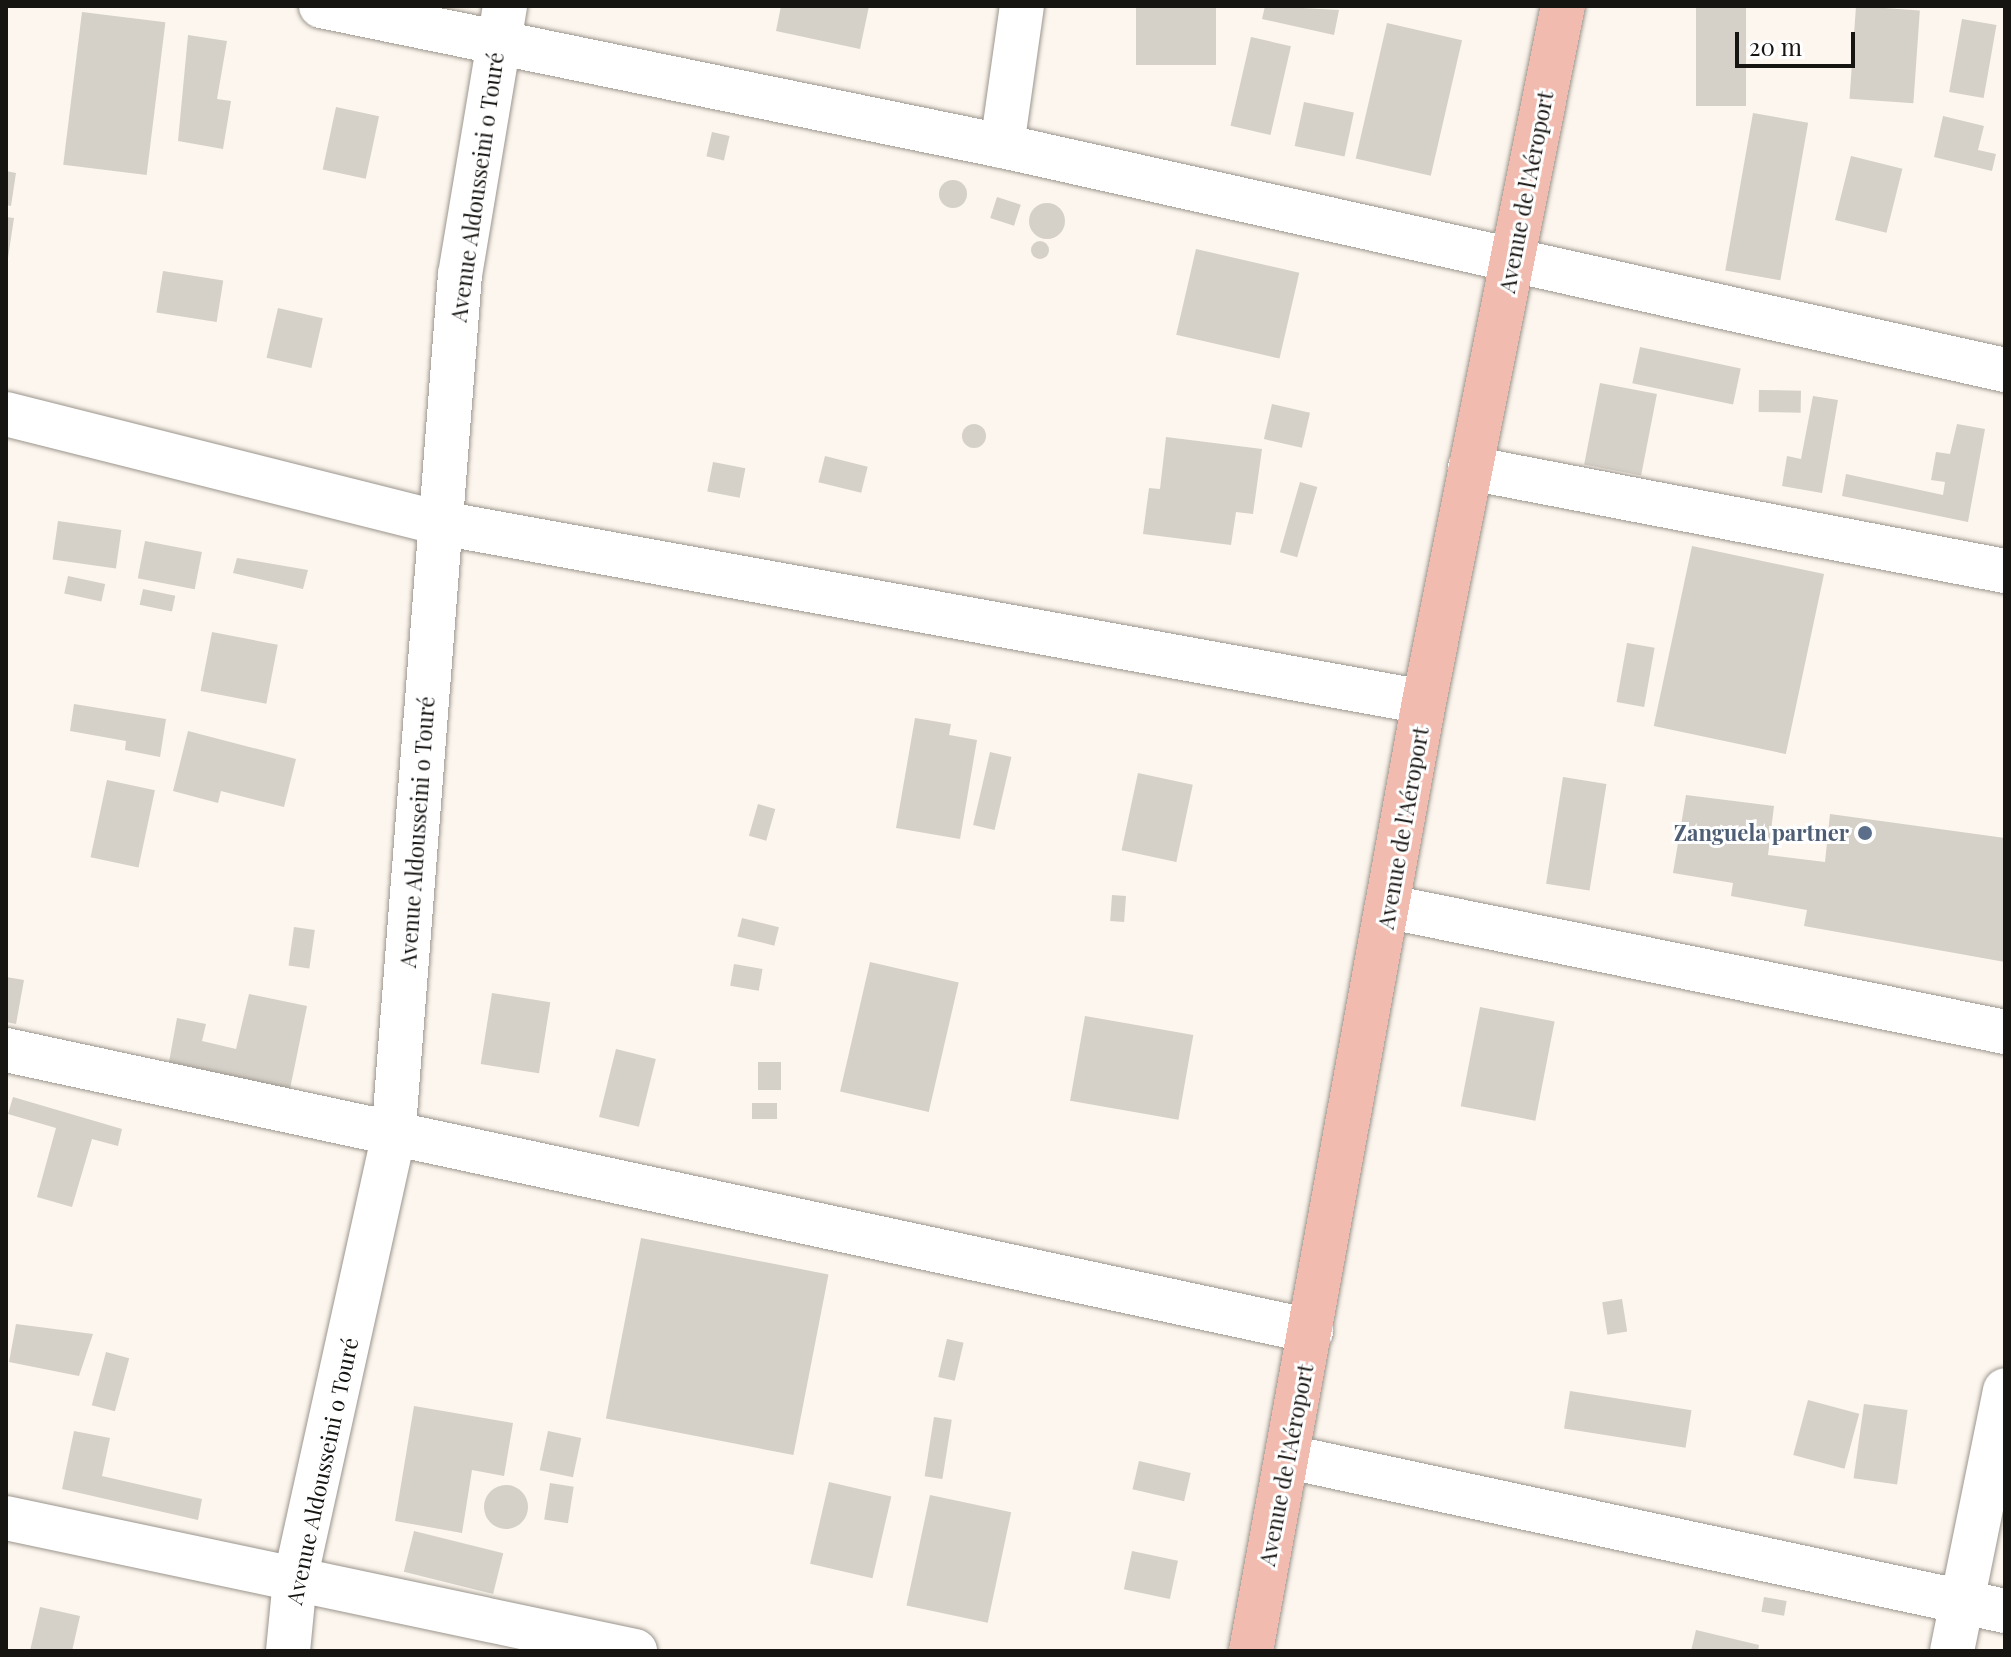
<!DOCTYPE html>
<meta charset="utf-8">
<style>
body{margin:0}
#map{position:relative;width:2011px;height:1657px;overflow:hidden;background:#fcf6ee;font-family:"Playfair Display",serif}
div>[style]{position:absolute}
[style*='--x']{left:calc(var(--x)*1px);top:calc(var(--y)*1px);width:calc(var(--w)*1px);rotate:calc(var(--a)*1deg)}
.building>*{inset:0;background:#d5d0c8;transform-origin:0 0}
.round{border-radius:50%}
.roads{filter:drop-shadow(0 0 2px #9b958d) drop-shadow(0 0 2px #9b958d)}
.minor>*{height:44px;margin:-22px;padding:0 22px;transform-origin:22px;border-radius:22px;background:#fff}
.major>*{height:44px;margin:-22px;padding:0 22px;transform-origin:22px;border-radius:22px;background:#f1bcaf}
.dots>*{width:22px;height:22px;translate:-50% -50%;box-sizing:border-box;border:4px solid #fff;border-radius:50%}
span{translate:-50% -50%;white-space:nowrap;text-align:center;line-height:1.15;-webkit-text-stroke:6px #fff;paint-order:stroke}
.street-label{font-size:22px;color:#171512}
.service-label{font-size:22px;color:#4e5e75;font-weight:700}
.right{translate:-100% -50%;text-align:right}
.frame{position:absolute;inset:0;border:8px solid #171512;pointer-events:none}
.scale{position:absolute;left:1735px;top:32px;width:120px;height:36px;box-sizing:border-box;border:4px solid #171512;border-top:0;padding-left:10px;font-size:24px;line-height:28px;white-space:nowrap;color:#171512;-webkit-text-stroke:6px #fff;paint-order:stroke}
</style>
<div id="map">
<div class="building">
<div style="clip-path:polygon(781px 6px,869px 6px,860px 49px,776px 31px)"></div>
<div style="left:1136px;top:6px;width:80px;height:59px"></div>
<div style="clip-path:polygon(1265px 6px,1339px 10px,1334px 35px,1262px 19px)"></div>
<div style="left:1696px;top:6px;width:50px;height:100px"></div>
<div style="left:1856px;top:6px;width:64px;height:93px;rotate:4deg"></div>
<div style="left:82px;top:12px;width:84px;height:154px;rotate:7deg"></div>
<div style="left:1962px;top:19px;width:35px;height:74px;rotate:10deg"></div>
<div style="left:1387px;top:23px;width:77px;height:139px;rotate:13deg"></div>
<div style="clip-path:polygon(188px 35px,227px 41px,217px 99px,231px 101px,223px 149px,178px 141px)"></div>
<div style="left:1251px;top:37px;width:41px;height:91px;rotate:13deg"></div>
<div style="left:1304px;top:102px;width:51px;height:45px;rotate:12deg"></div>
<div style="left:336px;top:107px;width:44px;height:64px;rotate:12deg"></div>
<div style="left:1753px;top:113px;width:56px;height:160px;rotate:10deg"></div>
<div style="clip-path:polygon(1943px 116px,1984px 126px,1978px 150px,1996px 154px,1992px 171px,1934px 157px)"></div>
<div style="left:712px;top:132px;width:18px;height:25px;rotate:13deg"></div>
<div style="left:1851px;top:156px;width:53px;height:66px;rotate:14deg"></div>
<div style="clip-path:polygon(6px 171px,16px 173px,11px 206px,6px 205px)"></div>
<div class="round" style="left:939px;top:180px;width:28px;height:28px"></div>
<div style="left:997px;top:197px;width:25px;height:22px;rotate:18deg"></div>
<div class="round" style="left:1029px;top:203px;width:36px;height:36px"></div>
<div style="clip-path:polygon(6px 217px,14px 218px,8px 258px,6px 258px)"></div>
<div class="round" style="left:1031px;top:241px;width:18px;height:18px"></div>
<div style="left:1196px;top:249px;width:106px;height:88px;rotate:13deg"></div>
<div style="left:163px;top:271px;width:61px;height:42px;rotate:9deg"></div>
<div style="left:278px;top:308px;width:46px;height:51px;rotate:13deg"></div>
<div style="left:1640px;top:347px;width:103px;height:37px;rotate:12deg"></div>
<div style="left:1600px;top:383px;width:58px;height:83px;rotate:11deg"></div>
<div style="left:1759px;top:390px;width:42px;height:22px;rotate:1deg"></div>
<div style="clip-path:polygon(1813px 396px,1838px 400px,1822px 493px,1782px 486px,1787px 456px,1801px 459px)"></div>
<div style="left:1272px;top:404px;width:39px;height:36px;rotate:13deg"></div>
<div class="round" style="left:962px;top:424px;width:24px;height:24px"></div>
<div style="clip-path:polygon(1957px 424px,1985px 429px,1968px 522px,1842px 496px,1846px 474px,1943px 495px,1945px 482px,1931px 480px,1936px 452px,1950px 454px)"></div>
<div style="clip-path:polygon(1166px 437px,1262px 449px,1253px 514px,1236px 512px,1231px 545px,1143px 534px,1149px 488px,1160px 489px)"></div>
<div style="left:825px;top:456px;width:44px;height:27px;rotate:14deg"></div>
<div style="left:713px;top:462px;width:33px;height:30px;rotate:11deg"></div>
<div style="left:1300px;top:482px;width:18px;height:73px;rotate:16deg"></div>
<div style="left:58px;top:521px;width:64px;height:39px;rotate:8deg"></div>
<div style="left:145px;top:541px;width:58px;height:38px;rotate:11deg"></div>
<div style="left:1692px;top:546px;width:135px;height:184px;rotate:12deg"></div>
<div style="clip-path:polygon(237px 558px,308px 570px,303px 589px,233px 573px)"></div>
<div style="left:68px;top:576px;width:38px;height:18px;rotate:12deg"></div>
<div style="left:143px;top:589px;width:33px;height:16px;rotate:12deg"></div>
<div style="left:212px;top:632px;width:67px;height:60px;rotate:11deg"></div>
<div style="left:1627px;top:643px;width:28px;height:60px;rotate:10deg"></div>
<div style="clip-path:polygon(74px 704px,166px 719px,160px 757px,125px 750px,126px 741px,70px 731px)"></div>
<div style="clip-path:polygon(915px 718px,951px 724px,949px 735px,977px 740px,960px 839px,896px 828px)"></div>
<div style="clip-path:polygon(188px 731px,296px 759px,284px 807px,221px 791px,218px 803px,173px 791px)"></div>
<div style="left:990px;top:752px;width:22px;height:75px;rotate:13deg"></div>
<div style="left:1138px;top:773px;width:56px;height:79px;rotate:12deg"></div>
<div style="left:1563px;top:777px;width:44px;height:108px;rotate:9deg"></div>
<div style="left:107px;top:780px;width:49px;height:79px;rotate:12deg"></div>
<div style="clip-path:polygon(1686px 795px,1774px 806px,1768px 855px,1825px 862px,1830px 814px,2005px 838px,2005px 962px,1804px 926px,1807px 910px,1731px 896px,1733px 883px,1673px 873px)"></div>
<div style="left:758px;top:804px;width:18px;height:33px;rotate:16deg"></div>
<div style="left:1112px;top:895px;width:14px;height:26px;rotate:4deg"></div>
<div style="left:742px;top:918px;width:38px;height:19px;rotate:14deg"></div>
<div style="left:294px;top:927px;width:21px;height:39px;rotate:8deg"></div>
<div style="left:870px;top:962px;width:91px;height:133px;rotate:13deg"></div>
<div style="left:734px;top:964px;width:29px;height:22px;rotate:10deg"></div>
<div style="clip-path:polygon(6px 977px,24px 980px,16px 1024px,6px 1022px)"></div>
<div style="left:492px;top:993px;width:59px;height:72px;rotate:9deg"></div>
<div style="clip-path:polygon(249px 994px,307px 1006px,290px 1089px,169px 1062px,177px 1018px,206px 1024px,202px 1041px,236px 1049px)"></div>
<div style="left:1480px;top:1007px;width:76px;height:101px;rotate:11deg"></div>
<div style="left:1085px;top:1016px;width:110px;height:86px;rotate:10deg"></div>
<div style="left:616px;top:1049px;width:41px;height:70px;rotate:14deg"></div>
<div style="left:758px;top:1062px;width:23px;height:28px"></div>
<div style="clip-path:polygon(13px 1097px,122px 1129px,118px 1146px,92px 1139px,72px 1207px,37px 1197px,56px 1128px,8px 1114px)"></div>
<div style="left:777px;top:1103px;width:16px;height:25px;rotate:90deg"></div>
<div style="left:641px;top:1238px;width:191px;height:184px;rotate:11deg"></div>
<div style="left:1622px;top:1299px;width:33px;height:20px;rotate:81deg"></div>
<div style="clip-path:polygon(16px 1324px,93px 1334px,79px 1376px,9px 1362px)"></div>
<div style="left:947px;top:1339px;width:17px;height:39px;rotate:13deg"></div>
<div style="left:106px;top:1352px;width:24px;height:55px;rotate:15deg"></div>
<div style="left:1570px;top:1391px;width:123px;height:38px;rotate:9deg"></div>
<div style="left:1808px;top:1400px;width:53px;height:57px;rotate:15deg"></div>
<div style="left:1864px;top:1404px;width:44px;height:75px;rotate:8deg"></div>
<div style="clip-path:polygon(414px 1406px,513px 1423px,504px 1476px,472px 1470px,462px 1533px,395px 1521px)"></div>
<div style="left:934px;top:1417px;width:18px;height:60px;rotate:9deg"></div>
<div style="clip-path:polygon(74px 1431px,110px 1438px,102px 1476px,202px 1499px,198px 1520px,62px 1489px)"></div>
<div style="left:548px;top:1431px;width:34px;height:40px;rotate:12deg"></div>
<div style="left:1139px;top:1461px;width:53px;height:29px;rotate:13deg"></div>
<div style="left:829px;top:1482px;width:64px;height:84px;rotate:13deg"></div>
<div style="left:550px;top:1483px;width:24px;height:37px;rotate:9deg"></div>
<div class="round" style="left:484px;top:1485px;width:44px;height:44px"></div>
<div style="left:930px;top:1495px;width:83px;height:113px;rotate:12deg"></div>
<div style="left:414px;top:1531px;width:92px;height:42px;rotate:14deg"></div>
<div style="left:1132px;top:1551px;width:47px;height:39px;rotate:12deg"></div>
<div style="left:1764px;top:1597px;width:23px;height:15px;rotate:10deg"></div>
<div style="clip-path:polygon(40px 1607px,80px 1616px,72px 1651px,30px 1651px)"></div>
<div style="clip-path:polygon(1696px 1630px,1759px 1645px,1758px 1651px,1691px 1651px)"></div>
</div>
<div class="roads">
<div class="minor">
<div style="--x:321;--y:6;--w:695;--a:11.62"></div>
<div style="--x:1002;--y:146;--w:1028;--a:12.59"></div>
<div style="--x:1002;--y:146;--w:141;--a:-81.9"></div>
<div style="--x:6;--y:414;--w:448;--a:14.1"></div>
<div style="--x:441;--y:523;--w:999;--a:10.32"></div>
<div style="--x:1470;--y:468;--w:545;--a:10.9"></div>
<div style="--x:1390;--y:907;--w:628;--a:11.49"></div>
<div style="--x:6;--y:1050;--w:1335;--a:12.15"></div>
<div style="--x:1289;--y:1457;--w:732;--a:12.14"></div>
<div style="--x:6;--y:1518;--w:643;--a:11.94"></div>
<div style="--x:288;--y:1651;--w:71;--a:-84.4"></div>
<div style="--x:295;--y:1580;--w:452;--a:-77.5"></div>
<div style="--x:393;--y:1139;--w:867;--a:-85.57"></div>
<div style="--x:460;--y:275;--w:273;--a:-80.5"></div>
<div style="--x:1952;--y:1651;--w:266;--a:-78.5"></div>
</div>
<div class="major">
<div style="--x:1251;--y:1651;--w:965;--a:-79.67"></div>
<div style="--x:1424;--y:702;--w:710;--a:-78.71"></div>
</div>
</div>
<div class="dots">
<div style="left:1865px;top:833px;background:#5c6f8a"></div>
</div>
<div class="street-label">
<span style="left:477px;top:187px;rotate:-82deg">Avenue Aldousseini o Touré</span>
<span style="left:1526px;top:192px;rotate:-79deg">Avenue de l'Aéroport</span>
<span style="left:1403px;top:828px;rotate:-80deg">Avenue de l'Aéroport</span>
<span style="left:417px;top:832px;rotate:-86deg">Avenue Aldousseini o Touré</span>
<span style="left:1286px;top:1465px;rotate:-79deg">Avenue de l'Aéroport</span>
<span style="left:322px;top:1471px;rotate:-78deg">Avenue Aldousseini o Touré</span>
</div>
<div class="service-label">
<span class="right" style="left:1849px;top:833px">Zanguela partner</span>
</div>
<div class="frame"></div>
<div class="scale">20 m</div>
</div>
